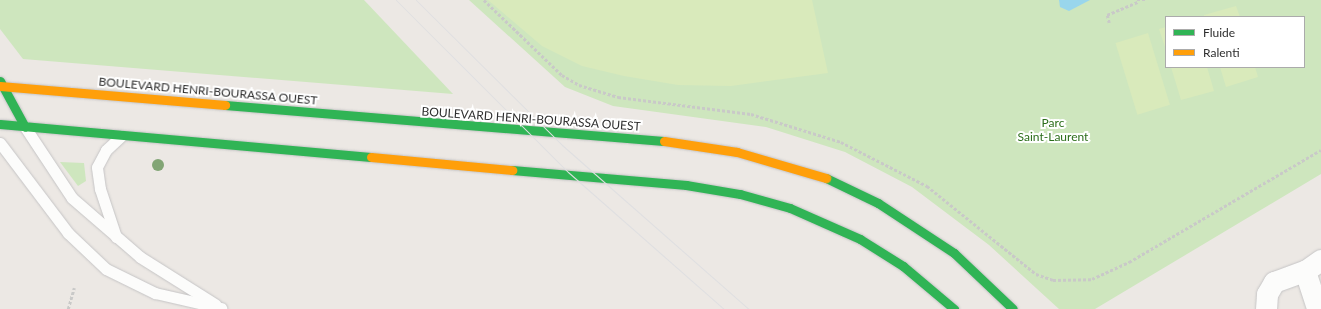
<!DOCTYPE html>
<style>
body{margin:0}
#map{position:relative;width:1321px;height:309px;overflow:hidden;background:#ece8e4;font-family:Lato,sans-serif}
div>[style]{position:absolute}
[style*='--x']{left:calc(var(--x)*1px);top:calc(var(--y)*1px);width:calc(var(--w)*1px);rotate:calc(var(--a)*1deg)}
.green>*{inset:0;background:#cee6be}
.pitch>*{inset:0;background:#d9eabb;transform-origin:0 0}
.water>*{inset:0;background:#99d6ec}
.path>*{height:2.5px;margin-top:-1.25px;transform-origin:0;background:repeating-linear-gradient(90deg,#c9c9c8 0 3px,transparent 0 5px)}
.roads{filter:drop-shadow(0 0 1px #c5c4c5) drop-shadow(0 0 1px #c5c4c5)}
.lane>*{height:11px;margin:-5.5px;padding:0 5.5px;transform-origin:5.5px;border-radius:5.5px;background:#fcfcfb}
.street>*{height:21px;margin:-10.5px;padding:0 10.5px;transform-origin:10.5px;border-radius:10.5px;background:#fcfcfb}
.fast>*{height:9px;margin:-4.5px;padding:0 4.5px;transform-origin:4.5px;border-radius:4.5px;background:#30b455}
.slow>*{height:9px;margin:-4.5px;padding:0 4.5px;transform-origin:4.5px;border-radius:4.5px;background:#ff9f0a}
.tram>*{height:1px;margin:-0.5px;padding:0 0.5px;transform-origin:0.5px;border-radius:0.5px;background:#dfdfe1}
.trees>*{width:12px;height:12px;margin:-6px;border-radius:50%;background:#82a575}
span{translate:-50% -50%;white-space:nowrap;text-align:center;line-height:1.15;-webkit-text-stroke:4px #fff;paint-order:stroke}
.street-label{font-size:12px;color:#2e2e2e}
.park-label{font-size:12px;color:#2c6e1b}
.legend{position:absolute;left:1165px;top:16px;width:140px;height:52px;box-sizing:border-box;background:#fff;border:1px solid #ababab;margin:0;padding:5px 7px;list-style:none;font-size:12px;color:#2e2e2e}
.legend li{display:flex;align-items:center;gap:8px;height:20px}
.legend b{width:20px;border:1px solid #ababab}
</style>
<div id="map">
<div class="green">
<div style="clip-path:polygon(0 0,364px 0,453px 94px,23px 59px,0 29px)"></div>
<div style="clip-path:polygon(evenodd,469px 0,1321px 0,1321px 174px,1095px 309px,1059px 309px,989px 245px,912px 187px,845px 152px,766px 127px,613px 106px,565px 87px,469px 0,1166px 17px,1304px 17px,1304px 67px,1166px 67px,1166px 17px)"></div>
<div style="clip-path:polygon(60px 162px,84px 163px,86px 181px,78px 186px)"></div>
</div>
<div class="pitch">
<div style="clip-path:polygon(488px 0,812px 0,828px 73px,731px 86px,678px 85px,624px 76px,582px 66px,542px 46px)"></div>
<div style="clip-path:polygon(1236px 6px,1240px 17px,1204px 17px,1204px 15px)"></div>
<div style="clip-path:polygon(1166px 27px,1166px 50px,1159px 29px)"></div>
<div style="left:1148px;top:33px;width:75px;height:34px;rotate:73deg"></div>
<div style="clip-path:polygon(1171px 67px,1207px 67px,1214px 91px,1181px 100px)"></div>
<div style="clip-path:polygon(1220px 67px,1255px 67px,1258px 77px,1226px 87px)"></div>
</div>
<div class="water">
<div style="clip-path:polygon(1059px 0,1090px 0,1069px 11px,1060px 7px)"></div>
</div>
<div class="path">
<div style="--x:484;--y:0;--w:108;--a:43.9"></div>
<div style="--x:562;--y:75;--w:20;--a:30"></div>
<div style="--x:579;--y:85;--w:41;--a:17.1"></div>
<div style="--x:618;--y:97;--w:134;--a:7.3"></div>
<div style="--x:751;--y:114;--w:94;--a:17.3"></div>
<div style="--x:841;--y:142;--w:97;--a:27.1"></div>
<div style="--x:927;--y:186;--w:140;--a:38.9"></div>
<div style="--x:1036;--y:274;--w:18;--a:19"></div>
<div style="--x:1053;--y:280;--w:39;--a:-1"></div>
<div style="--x:1092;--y:279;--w:41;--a:-24.7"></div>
<div style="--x:1129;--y:262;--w:222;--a:-30.3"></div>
<div style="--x:1137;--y:0;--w:8;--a:0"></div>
<div style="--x:1109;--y:23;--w:8;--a:-104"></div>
<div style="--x:1107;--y:15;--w:34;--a:-23"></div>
<div style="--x:68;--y:309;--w:22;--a:-74"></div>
</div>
<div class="roads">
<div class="lane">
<div style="--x:25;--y:127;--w:85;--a:56.5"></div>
<div style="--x:72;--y:198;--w:90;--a:40.9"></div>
<div style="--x:140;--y:257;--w:89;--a:32.1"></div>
<div style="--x:0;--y:143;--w:113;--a:52.9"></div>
<div style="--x:68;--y:233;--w:52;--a:43.5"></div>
<div style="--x:106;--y:269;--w:55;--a:26.1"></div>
<div style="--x:155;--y:293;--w:68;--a:12.8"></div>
<div style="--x:116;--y:237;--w:51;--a:-108.4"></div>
<div style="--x:100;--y:189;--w:22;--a:-98"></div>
<div style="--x:97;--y:167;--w:19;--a:-62"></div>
<div style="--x:106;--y:150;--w:21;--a:-43"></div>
</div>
<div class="street">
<div style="--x:1305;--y:271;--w:40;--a:72"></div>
<div style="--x:1266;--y:309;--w:15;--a:-86"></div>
<div style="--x:1267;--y:294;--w:14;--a:-60"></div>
<div style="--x:1274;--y:282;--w:33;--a:-20"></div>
<div style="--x:1305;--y:271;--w:19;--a:-35"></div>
</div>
<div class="fast">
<div style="--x:0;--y:81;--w:52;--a:61.5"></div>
<div style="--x:225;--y:105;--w:440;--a:4.7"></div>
<div style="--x:0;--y:124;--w:372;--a:5.1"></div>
<div style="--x:512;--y:170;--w:175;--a:4.9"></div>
<div style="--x:686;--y:185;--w:55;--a:9.5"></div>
<div style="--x:740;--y:194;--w:52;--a:15.6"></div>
<div style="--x:790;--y:208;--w:77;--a:23.9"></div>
<div style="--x:860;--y:239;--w:51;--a:32.1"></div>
<div style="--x:903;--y:266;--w:67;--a:40.1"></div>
<div style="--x:826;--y:178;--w:58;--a:25.7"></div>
<div style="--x:878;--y:203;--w:91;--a:33.3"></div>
<div style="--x:954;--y:253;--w:81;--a:43.5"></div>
</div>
<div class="slow">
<div style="--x:0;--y:86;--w:226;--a:4.8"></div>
<div style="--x:664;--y:141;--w:74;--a:8.6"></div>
<div style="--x:737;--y:152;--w:93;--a:16.3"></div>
<div style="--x:371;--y:157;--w:142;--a:5.3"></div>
</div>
</div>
<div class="tram">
<div style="--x:396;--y:0;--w:243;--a:45"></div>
<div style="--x:568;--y:172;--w:208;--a:41.3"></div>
<div style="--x:416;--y:0;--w:206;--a:44.8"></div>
<div style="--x:562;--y:145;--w:249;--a:41.3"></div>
</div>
<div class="trees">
<div style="left:158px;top:165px"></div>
</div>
<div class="street-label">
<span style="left:208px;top:91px;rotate:5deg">BOULEVARD HENRI-BOURASSA OUEST</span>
<span style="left:531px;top:119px;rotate:4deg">BOULEVARD HENRI-BOURASSA OUEST</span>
</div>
<div class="park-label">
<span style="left:1053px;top:130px">Parc<br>Saint-Laurent</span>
</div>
<ul class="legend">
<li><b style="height:5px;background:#30b455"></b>Fluide</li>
<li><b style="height:5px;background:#ff9f0a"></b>Ralenti</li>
</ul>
</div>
